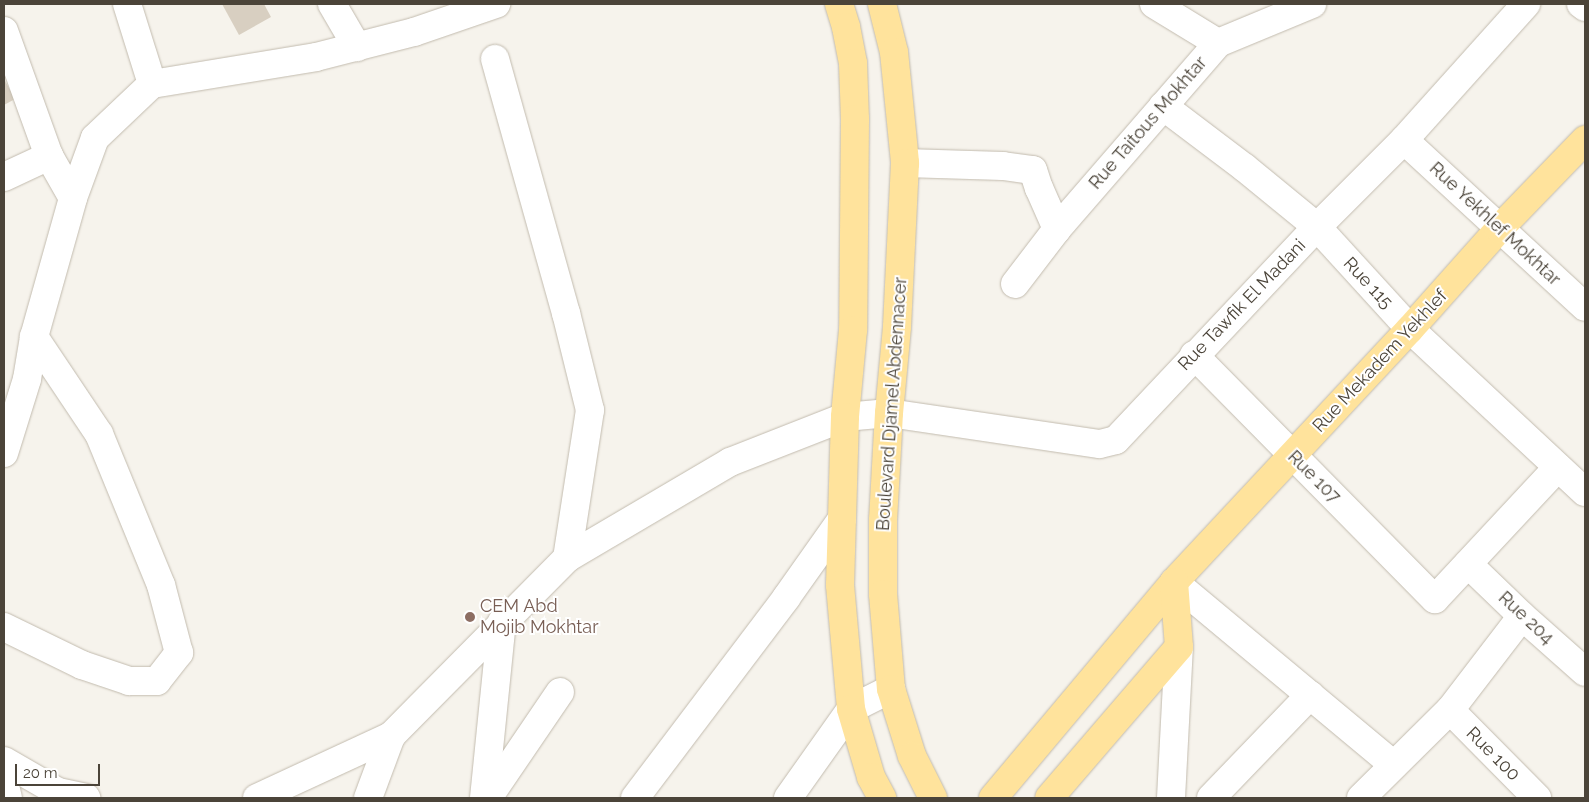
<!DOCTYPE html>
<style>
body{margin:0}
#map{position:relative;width:1589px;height:802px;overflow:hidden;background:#f6f3ec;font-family:Raleway,sans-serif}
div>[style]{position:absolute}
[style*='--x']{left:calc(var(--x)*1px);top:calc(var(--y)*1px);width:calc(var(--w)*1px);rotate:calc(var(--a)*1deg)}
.building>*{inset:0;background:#d8cfc1}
.roads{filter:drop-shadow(0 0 1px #c2bbae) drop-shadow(0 0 1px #c2bbae)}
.minor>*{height:28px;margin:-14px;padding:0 14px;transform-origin:14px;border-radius:14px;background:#fff}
.major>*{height:28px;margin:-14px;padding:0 14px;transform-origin:14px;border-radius:14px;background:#ffe39c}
.dots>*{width:14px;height:14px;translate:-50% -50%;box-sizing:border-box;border:2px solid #fff;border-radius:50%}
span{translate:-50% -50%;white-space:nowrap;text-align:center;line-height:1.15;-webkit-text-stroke:4px #fff;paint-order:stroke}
.street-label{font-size:18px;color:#4b4439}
.education-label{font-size:18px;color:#785e54}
.left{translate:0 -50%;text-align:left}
.frame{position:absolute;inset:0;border:5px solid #4b4439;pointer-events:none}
.scale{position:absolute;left:15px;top:764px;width:85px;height:22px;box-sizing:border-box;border:2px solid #4b4439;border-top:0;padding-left:6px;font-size:15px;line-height:18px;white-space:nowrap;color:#4b4439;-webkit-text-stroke:4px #fff;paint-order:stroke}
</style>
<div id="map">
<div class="building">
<div style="clip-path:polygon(222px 4px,264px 4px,271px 17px,239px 35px)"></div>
<div style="clip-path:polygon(4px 79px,15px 99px,4px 105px)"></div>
</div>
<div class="roads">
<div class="minor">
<div style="--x:127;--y:4;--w:84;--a:72.6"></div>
<div style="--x:332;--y:4;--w:50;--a:59.8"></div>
<div style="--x:1154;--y:4;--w:75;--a:31.4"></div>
<div style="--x:1581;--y:4;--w:5;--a:37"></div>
<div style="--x:4;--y:31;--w:133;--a:70.2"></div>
<div style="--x:49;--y:156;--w:48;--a:60.3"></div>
<div style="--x:495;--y:59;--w:264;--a:74.4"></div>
<div style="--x:566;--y:313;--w:100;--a:76.1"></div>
<div style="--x:590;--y:410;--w:150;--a:98.8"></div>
<div style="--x:1163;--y:106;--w:103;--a:37.1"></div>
<div style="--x:1245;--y:168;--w:93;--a:39.3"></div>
<div style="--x:1317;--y:227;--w:138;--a:47.6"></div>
<div style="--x:1410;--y:329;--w:239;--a:43"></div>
<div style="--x:1404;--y:140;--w:246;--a:42.7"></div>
<div style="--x:905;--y:163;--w:98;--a:1.8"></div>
<div style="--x:1003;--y:166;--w:30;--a:8"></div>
<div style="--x:1033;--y:170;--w:19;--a:72"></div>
<div style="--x:1039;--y:188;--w:45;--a:66.3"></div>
<div style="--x:4;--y:177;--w:50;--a:-25"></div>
<div style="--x:1015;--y:284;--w:69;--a:-52.6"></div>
<div style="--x:1057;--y:229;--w:246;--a:-49.1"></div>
<div style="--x:1218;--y:43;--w:102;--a:-22.5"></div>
<div style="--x:1194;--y:355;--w:343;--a:45.4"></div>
<div style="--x:1435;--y:599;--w:180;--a:-47"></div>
<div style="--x:4;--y:453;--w:77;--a:-72.7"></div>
<div style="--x:27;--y:379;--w:43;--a:-80.5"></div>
<div style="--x:34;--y:337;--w:144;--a:-74.3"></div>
<div style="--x:73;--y:198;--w:64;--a:-69.9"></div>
<div style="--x:95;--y:138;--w:79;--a:-43.5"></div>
<div style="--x:152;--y:84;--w:166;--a:-9.3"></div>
<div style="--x:316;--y:57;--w:101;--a:-14.3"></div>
<div style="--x:414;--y:32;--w:87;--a:-18.9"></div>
<div style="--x:1468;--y:564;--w:75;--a:43.9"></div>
<div style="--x:1522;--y:616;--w:84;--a:41.6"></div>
<div style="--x:1174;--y:582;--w:286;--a:39.8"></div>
<div style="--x:4;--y:627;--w:87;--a:26"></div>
<div style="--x:82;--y:665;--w:50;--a:18.8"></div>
<div style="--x:129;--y:681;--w:28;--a:0"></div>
<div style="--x:157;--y:681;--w:36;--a:-52"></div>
<div style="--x:179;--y:653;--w:70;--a:-104.8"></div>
<div style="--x:161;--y:585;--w:163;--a:-112.3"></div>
<div style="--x:99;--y:434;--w:117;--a:-123.8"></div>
<div style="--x:1450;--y:710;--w:124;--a:45.3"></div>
<div style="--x:4;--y:761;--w:62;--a:29.9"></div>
<div style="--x:58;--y:792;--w:29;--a:12"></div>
<div style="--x:4;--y:782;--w:16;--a:76"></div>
<div style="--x:257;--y:798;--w:148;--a:-24.8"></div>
<div style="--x:391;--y:736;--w:250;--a:-45.3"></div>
<div style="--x:567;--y:558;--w:189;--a:-30.5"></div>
<div style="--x:730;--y:462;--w:123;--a:-21.4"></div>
<div style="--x:845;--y:417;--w:44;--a:-5.2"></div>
<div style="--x:889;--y:413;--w:213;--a:8.4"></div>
<div style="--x:1100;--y:444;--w:16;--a:-14"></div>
<div style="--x:1116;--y:440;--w:293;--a:-46.7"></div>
<div style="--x:1317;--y:227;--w:123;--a:-45"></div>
<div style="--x:1404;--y:140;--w:183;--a:-48.1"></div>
<div style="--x:368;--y:798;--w:66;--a:-69.6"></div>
<div style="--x:484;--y:798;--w:177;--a:-84.2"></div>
<div style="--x:488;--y:798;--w:128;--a:-55.8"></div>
<div style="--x:635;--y:798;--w:251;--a:-52.9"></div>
<div style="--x:786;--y:598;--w:97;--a:-54.7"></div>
<div style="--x:788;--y:798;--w:109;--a:-54.7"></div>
<div style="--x:851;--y:709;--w:45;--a:-26.6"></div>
<div style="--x:1171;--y:798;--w:151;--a:-87"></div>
<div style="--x:1211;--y:798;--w:143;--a:-46.1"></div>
<div style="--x:1361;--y:798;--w:125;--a:-44.7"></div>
<div style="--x:1450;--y:710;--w:118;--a:-52.5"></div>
</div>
<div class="major">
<div style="--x:839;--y:4;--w:24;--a:73"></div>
<div style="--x:846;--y:27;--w:37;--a:79"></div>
<div style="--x:853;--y:63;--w:56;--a:88"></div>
<div style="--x:855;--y:119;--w:211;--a:90.5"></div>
<div style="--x:853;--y:330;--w:87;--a:95.3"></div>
<div style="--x:845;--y:417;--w:168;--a:91.7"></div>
<div style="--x:840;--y:585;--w:124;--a:84.9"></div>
<div style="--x:851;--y:709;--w:71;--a:73.6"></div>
<div style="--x:871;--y:777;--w:24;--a:62"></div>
<div style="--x:882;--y:4;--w:49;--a:76"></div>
<div style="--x:894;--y:52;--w:112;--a:84.3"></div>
<div style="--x:905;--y:163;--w:164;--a:92.8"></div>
<div style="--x:897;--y:327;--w:86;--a:95.3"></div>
<div style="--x:889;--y:413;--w:107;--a:93.2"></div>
<div style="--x:883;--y:520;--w:74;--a:90"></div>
<div style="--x:883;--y:594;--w:95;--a:85.2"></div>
<div style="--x:891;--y:689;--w:70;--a:72.6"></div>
<div style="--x:912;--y:756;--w:47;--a:63.4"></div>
<div style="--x:1174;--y:582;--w:346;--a:-47"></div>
<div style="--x:1410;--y:329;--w:134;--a:-48.3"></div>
<div style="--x:1499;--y:229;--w:124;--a:-46"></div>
<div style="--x:993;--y:798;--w:282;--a:-50"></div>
<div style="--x:1174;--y:582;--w:65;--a:85.6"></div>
<div style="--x:1179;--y:647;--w:199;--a:130.7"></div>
</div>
</div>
<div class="dots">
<div style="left:470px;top:617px;background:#8d6e63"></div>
</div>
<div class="street-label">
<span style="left:1148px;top:123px;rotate:-49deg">Rue Taitous Mokhtar</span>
<span style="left:1495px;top:224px;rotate:43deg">Rue Yekhlef Mokhtar</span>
<span style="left:1368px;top:283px;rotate:47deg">Rue 115</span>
<span style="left:1242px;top:305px;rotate:-46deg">Rue Tawfik El Madani</span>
<span style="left:1380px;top:361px;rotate:-47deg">Rue Mekadem Yekhlef</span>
<span style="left:892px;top:404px;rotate:-86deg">Boulevard Djamel Abdennacer</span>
<span style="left:1314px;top:477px;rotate:45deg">Rue 107</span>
<span style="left:1526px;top:618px;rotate:43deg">Rue 204</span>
<span style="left:1493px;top:754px;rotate:45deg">Rue 100</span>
</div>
<div class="education-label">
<span class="left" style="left:480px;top:617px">CEM Abd<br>Mojib Mokhtar</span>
</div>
<div class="frame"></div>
<div class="scale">20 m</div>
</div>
